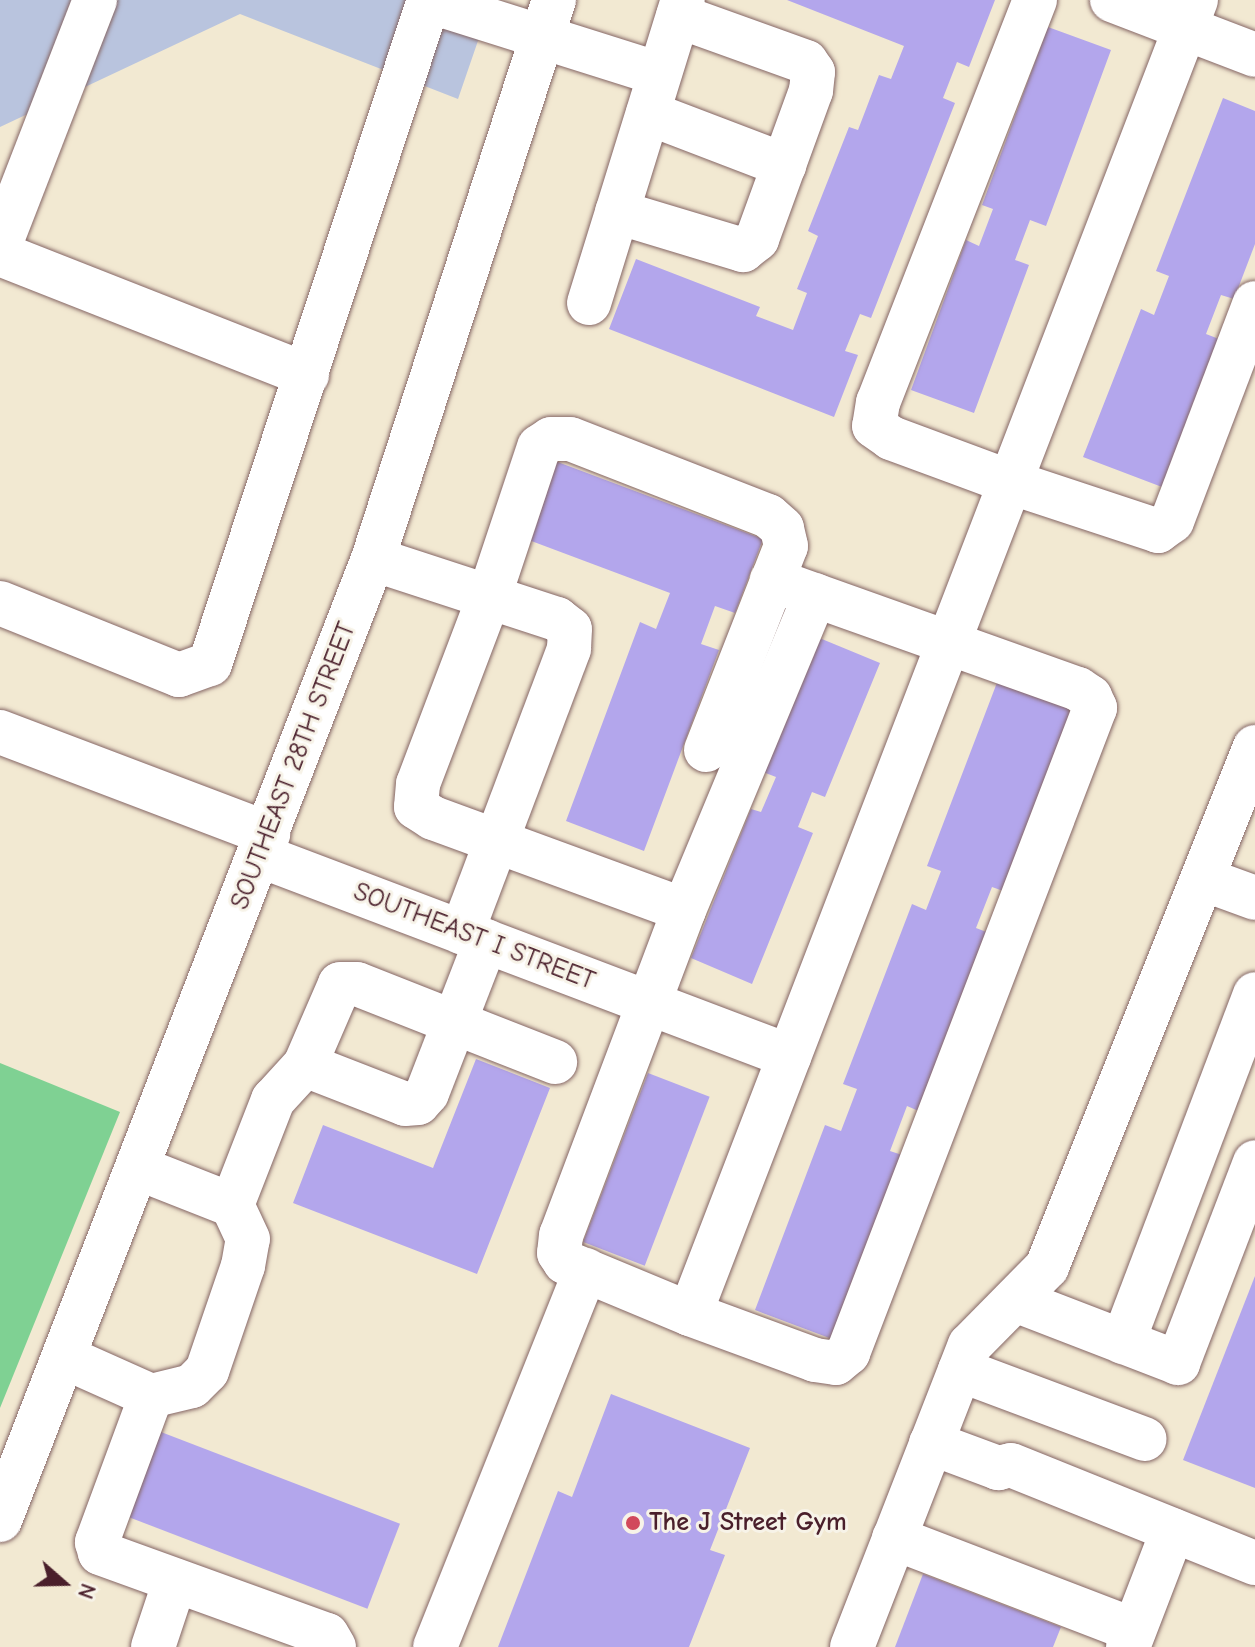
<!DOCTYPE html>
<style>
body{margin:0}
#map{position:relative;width:1255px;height:1647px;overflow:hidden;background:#f2e9d2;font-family:"Comic Neue",sans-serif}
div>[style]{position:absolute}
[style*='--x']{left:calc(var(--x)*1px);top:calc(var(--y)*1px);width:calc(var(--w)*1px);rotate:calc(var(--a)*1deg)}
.industrial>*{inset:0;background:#b9c4de}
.green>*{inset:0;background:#7fd193}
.building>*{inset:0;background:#b3a6ec;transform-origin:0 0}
.roads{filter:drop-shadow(0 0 2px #856665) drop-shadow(0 0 2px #856665)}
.minor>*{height:44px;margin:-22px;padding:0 22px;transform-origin:22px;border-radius:22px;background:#fff}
.major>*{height:44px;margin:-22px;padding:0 22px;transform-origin:22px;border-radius:22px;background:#fff}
.dots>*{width:22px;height:22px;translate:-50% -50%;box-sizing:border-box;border:4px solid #f7f3e8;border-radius:50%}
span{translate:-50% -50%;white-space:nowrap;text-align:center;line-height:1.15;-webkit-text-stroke:6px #f7f3e8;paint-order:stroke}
.street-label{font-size:26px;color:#4a1f2b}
.poi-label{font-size:26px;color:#4a1f2b;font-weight:700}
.left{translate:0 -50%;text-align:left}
.north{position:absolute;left:24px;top:1543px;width:80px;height:80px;-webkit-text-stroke:6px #f7f3e8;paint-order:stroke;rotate:110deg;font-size:22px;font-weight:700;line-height:32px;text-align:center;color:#4a1f2b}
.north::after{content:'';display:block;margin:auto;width:28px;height:36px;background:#4a1f2b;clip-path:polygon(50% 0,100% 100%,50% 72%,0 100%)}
</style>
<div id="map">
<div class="industrial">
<div style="clip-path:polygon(0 0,492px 0,458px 99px,240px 14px,0 127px)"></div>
</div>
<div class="green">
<div style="clip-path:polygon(0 1063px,120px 1112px,0 1408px)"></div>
</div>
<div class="building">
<div style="clip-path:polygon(787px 0,995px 0,969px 67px,957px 62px,943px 98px,955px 103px,871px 318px,860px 314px,845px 351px,858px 355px,834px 417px,609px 329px,636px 259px,760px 307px,756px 316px,793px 330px,807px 293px,797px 289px,818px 236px,808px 231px,849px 127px,858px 130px,879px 75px,891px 79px,904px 46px)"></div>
<div style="clip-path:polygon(1048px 27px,1111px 50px,1046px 226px,1030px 220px,1015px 260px,1029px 265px,974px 413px,911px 390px,966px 240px,979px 246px,993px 209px,982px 205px)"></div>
<div style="clip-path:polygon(1223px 98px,1255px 111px,1255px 244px,1234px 299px,1221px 295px,1206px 334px,1219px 339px,1162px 487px,1083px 457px,1141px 309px,1154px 315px,1169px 276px,1156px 271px)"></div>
<div style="clip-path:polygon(547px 458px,763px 539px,735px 613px,715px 606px,701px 644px,719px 650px,644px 851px,566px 821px,640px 622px,656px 629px,670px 593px,518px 536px)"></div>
<div style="clip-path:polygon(817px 637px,880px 663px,825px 797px,812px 792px,798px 827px,813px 833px,752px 984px,691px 958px,751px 809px,761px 812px,776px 777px,763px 772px)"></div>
<div style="clip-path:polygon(998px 680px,1075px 710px,1006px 892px,992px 887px,976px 928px,989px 933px,921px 1112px,907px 1106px,890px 1151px,902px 1155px,832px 1339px,755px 1310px,825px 1125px,841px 1131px,857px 1089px,843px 1084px,912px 904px,926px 910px,941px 871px,927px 866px)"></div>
<div style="clip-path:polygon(476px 1059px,550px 1088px,477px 1274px,293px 1203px,323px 1125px,433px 1168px)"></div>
<div style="left:648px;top:1073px;width:66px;height:181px;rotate:21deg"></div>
<div style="clip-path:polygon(1255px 1276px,1255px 1488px,1183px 1460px)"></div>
<div style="clip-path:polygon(611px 1394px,750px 1448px,710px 1550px,725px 1555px,689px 1647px,498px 1647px,558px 1491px,572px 1497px)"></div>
<div style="left:161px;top:1432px;width:256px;height:91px;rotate:21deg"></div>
<div style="clip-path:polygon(923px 1574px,1061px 1627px,1053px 1647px,895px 1647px)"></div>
</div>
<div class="roads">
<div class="minor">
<div style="--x:1035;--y:0;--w:432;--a:111.3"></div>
<div style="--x:878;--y:402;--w:24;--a:99"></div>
<div style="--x:874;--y:426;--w:21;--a:35"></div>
<div style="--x:891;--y:438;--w:127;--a:20.3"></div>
<div style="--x:1010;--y:482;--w:156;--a:18.3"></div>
<div style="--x:1158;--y:531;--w:17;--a:-36"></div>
<div style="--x:1172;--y:521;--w:233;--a:-69.2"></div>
<div style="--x:1112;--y:0;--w:153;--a:21"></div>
<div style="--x:428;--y:1;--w:242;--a:17.5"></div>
<div style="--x:648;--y:113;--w:146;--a:20.9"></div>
<div style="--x:617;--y:212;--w:132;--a:16.8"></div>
<div style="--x:743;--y:250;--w:18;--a:-38"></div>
<div style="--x:757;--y:239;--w:158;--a:-70"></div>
<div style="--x:811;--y:91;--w:19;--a:-84"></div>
<div style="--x:813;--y:72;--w:12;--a:-125"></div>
<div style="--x:806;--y:62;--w:136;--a:-160.2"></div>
<div style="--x:0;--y:245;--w:263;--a:-68.8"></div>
<div style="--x:0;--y:254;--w:330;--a:21.5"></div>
<div style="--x:589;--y:303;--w:317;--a:-72.8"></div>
<div style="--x:373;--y:559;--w:194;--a:18.1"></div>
<div style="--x:557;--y:619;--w:16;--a:38"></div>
<div style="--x:570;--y:629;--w:20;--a:93"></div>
<div style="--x:569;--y:649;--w:303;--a:110.7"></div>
<div style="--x:0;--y:603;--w:193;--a:21.9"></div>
<div style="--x:179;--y:675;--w:33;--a:-20"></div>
<div style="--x:210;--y:664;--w:699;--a:-71.75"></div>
<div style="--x:0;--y:732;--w:287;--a:20.8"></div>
<div style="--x:706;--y:750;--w:219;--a:-68.6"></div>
<div style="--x:786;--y:546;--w:18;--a:-103"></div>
<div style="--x:782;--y:528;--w:18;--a:-139"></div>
<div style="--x:768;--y:516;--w:212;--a:-158.7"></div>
<div style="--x:570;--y:439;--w:19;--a:180"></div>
<div style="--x:551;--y:439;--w:14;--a:146"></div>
<div style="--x:539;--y:447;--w:158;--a:108.4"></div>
<div style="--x:489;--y:597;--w:200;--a:110.8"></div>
<div style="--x:418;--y:784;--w:23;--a:95"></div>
<div style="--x:416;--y:807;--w:20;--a:33"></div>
<div style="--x:433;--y:818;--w:267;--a:20.1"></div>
<div style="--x:684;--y:910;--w:347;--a:110.7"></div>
<div style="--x:561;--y:1235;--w:18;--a:96"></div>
<div style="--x:559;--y:1253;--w:11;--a:56"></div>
<div style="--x:565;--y:1262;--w:135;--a:22.6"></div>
<div style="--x:690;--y:1314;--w:1408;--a:-68.94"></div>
<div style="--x:261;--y:856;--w:565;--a:20.75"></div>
<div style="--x:1203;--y:879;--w:55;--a:20.1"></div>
<div style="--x:684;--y:910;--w:341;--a:-67.4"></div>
<div style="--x:305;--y:1065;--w:88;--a:-66.6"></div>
<div style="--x:340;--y:984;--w:17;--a:0"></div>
<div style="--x:357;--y:984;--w:213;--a:21.5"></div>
<div style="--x:138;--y:1168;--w:101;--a:21.5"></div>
<div style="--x:232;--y:1205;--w:113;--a:-68.7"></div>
<div style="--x:273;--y:1100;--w:47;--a:-47.6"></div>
<div style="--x:305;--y:1065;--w:107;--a:21.3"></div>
<div style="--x:405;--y:1104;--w:13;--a:-4"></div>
<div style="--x:418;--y:1103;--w:13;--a:-48"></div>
<div style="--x:427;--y:1093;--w:163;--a:-68.8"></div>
<div style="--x:1015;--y:1300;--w:175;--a:21.1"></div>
<div style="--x:1178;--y:1363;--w:215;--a:-69"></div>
<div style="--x:690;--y:1314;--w:133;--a:20.2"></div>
<div style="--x:815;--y:1360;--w:21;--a:8"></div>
<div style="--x:836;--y:1363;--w:16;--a:-40"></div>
<div style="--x:848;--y:1353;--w:691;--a:-69.05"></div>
<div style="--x:1095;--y:708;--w:12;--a:-114"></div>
<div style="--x:1090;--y:697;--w:14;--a:-146"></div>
<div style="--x:1078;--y:689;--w:325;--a:-160.4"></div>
<div style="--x:1123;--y:1342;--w:372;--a:-69.2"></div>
<div style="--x:64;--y:1357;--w:95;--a:24.1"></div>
<div style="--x:151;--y:1396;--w:42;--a:-13.7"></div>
<div style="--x:192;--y:1386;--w:21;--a:-45"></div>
<div style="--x:207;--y:1371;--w:111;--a:-71.1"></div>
<div style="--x:243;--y:1266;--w:27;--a:-80"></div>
<div style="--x:248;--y:1239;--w:38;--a:-115"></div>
<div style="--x:960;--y:1370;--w:197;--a:20.5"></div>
<div style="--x:151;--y:1396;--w:156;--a:110.3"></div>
<div style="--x:97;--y:1542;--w:11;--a:75"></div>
<div style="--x:100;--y:1553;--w:241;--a:19.9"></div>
<div style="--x:327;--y:1635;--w:14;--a:60"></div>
<div style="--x:931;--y:1443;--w:72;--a:20.5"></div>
<div style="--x:998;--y:1468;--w:13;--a:-13"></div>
<div style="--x:1011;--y:1465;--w:263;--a:21.9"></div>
<div style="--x:894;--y:1538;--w:257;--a:21"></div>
<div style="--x:153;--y:1647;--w:70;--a:-71.6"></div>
<div style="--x:435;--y:1647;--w:406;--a:-68.2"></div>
<div style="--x:852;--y:1647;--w:324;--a:-68.7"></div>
<div style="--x:970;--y:1345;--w:110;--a:-45.4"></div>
<div style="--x:1047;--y:1267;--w:560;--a:-68.2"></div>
<div style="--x:1128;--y:1647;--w:125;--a:-69"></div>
</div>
<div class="major">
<div style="--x:0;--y:1520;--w:1031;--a:-68.79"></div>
<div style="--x:373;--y:559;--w:588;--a:-72.06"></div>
</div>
</div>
<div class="dots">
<div style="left:633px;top:1523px;background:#d1495b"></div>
</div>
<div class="street-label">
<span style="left:294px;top:766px;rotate:-69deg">SOUTHEAST 28TH STREET</span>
<span style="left:474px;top:937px;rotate:21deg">SOUTHEAST I STREET</span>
</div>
<div class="poi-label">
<span class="left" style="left:649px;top:1523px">The J Street Gym</span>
</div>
<div class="north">N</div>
</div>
